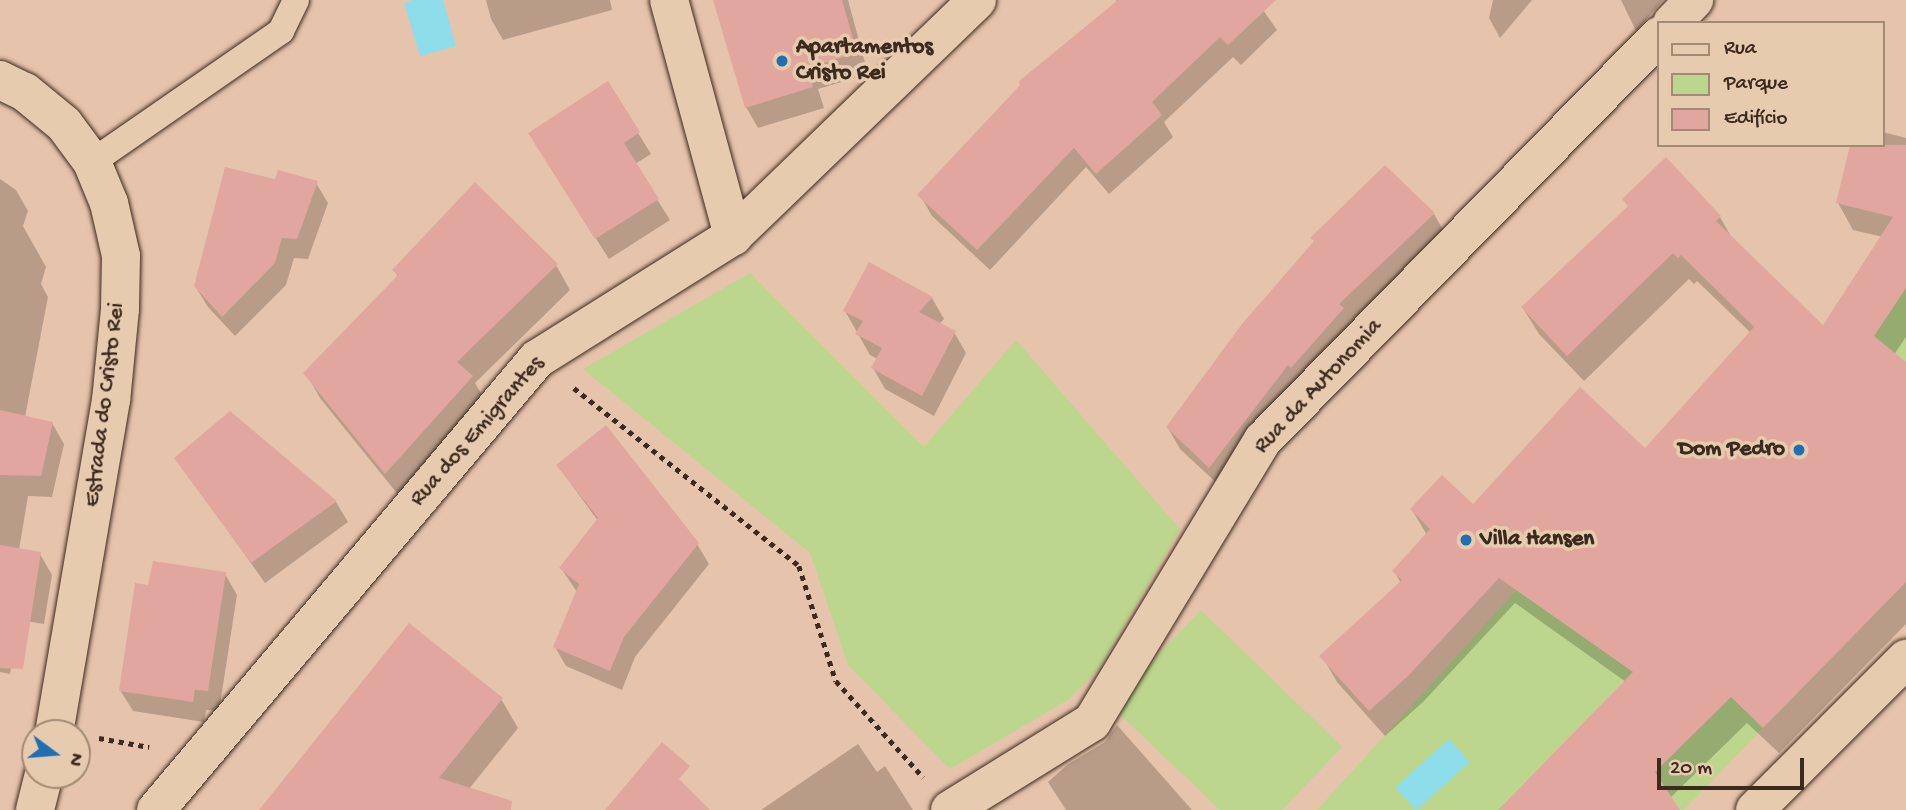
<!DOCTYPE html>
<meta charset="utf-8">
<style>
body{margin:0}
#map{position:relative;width:1906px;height:810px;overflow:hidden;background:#e6c4ab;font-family:"Gochi Hand",sans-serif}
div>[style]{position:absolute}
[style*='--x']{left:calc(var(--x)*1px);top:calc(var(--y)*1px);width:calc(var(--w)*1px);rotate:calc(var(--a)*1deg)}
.green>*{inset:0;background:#bcd68d}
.water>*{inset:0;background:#8dddea;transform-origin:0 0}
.shadow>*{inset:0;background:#0003}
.building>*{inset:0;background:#e1a79e}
.path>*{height:4.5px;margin-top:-2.25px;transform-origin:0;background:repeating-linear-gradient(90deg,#3b2a1e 0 5px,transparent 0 10px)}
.roads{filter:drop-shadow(0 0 2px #3b2a1e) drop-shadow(0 0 2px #3b2a1e)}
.service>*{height:26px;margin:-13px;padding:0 13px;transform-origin:13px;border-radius:13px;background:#e7cbae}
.minor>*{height:38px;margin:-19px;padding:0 19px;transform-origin:19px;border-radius:19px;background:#e7cbae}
.tertiary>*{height:38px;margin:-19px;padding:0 19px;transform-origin:19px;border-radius:19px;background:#e7cbae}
.dots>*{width:19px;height:19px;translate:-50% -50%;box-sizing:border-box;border:4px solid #e7cbae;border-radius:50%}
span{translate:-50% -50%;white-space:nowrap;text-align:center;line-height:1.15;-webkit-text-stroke:7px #e7cbae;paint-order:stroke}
.poi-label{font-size:23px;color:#3b2a1e;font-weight:700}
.left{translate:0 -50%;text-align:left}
.right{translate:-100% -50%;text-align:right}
.street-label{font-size:23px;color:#3b2a1e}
.legend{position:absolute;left:1657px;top:21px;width:228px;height:126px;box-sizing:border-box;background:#e7cbae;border:2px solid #a28b74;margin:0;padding:9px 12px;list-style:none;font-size:21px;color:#3b2a1e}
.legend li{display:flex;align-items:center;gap:14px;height:35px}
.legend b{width:35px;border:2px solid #a28b74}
.north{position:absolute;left:21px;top:719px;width:70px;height:70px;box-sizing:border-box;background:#e7cbae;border:2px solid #a28b74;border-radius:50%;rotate:106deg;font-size:19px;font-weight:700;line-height:28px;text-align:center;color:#3b2a1e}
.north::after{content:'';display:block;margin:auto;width:24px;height:32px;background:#1f6fb2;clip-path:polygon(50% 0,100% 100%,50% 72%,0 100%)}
.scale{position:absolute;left:1657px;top:758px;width:147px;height:32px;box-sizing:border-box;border:4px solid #3b2a1e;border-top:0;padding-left:9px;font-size:21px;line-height:24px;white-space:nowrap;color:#3b2a1e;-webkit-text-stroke:5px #e7cbae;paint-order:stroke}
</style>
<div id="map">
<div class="green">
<div style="clip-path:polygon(1906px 272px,1906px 362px,1857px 322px)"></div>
<div style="clip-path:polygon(750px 273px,924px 447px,1016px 340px,1180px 529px,1097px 672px,1068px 700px,950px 769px,848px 665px,810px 553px,583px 369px)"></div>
<div style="clip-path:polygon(1561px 541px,1661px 643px,1498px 810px,1317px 810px)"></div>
<div style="clip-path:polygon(1201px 610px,1342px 747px,1282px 810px,1220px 810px,1110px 705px)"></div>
<div style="clip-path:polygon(1731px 697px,1763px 728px,1684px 810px,1664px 810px,1674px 800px,1655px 772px)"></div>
</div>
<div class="water">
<div style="clip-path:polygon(413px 0,443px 0,456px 46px,420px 56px,404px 3px)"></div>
<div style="left:1449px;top:739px;width:31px;height:72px;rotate:48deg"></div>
</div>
<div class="shadow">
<div style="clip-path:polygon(486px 0,610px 0,612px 10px,503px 40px,491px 19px)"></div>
<div style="clip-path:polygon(715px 0,848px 0,868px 74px,818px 89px,824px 108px,758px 128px,746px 107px)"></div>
<div style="clip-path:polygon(1116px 0,1256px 0,1277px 30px,1241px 65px,1233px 57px,1164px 122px,1173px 137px,1109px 194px,1086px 167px,990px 270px,932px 216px,920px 195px,1117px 3px)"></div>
<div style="clip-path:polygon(1493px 0,1532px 0,1500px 38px,1489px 18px)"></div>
<div style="clip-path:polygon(1621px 0,1663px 0,1636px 31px)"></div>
<div style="clip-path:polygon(608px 84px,651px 154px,635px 164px,670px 220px,609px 259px,542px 154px)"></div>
<div style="clip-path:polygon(1883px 132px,1906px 138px,1906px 337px,1787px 512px,1906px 394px,1906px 624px,1779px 753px,1747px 723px,1670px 798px,1678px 810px,1501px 810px,1626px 682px,1515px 603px,1423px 702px,1385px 736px,1337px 682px,1322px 656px,1401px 583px,1394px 571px,1427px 535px,1412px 510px,1473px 507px,1645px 450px,1751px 333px,1697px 281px,1694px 284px,1689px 279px,1584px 381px,1539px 334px,1523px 308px,1629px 208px,1624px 200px,1720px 217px,1733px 240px,1823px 328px,1883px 237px,1853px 230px,1838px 203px,1883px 145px)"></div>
<div style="clip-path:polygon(1385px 168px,1434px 214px,1446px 235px,1222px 488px,1180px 449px,1168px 428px)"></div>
<div style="clip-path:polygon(0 179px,16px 190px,28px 211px,23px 226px,46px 267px,41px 284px,48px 297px,25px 417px,52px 423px,64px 444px,52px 497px,28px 496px,19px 550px,40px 554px,52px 575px,44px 624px,19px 620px,10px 674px,0 672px)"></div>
<div style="clip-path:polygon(276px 181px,316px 183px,328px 203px,308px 259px,294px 258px,286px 285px,235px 336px,208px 307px,195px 286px)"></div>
<div style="clip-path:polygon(556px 265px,570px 290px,475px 383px,486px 402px,400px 497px,320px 398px,306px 373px,398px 277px,394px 270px)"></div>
<div style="clip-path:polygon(932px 298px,944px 319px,939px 324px,954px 332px,966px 353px,934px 416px,885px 389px,873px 368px,878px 359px,870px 355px,845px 311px)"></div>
<div style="clip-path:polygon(230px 414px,336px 502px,348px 522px,265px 583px,176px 458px)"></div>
<div style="clip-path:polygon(558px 466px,697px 544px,709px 564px,635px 657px,622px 690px,566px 666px,555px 647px,577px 592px,561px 568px,598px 521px)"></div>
<div style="clip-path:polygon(225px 574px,237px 595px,219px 711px,206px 710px,204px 722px,133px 711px,120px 690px,150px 587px)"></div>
<div style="clip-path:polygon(501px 699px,518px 728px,452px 810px,262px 810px)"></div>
<div style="clip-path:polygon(1117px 725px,1192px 810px,1066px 810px,1048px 782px,1067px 765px,1105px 742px)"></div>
<div style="clip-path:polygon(858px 744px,877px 772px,885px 766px,913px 810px,761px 810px)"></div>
</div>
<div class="building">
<div style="clip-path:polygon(713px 0,842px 0,857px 53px,807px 68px,813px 87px,745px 108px)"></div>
<div style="clip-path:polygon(1118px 0,1276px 0,1228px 45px,1220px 37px,1152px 102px,1162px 115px,1096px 174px,1074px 148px,977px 250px,917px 195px,1020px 85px,1018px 82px)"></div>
<div style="clip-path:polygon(608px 81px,640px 132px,624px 143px,659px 199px,595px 239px,528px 133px)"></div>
<div style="clip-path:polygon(1850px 145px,1906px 145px,1906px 288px,1874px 336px,1906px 362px,1906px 582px,1763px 728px,1731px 697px,1655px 772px,1680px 810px,1498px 810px,1633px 672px,1499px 578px,1408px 676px,1369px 711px,1319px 656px,1402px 580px,1392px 571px,1430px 529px,1410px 509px,1442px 475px,1473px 504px,1580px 387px,1645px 448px,1754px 327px,1681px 255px,1678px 258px,1673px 253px,1567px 356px,1521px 307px,1628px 206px,1622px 199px,1666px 157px,1721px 216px,1716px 221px,1823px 325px,1893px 217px,1836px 203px)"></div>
<div style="clip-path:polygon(1385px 165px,1435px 213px,1339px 304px,1344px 308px,1291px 368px,1288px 365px,1209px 468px,1166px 427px,1242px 324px,1314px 241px,1310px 238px)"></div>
<div style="clip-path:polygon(225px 167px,275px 179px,278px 170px,318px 181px,297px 239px,282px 238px,275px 263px,222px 317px,194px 286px)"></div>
<div style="clip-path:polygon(475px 182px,558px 264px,457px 362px,473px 376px,385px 474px,303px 373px,398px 275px,392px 270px)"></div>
<div style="clip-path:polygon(869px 262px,933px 297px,919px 312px,956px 331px,922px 396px,871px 368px,882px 348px,855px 334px,863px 321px,843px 311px)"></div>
<div style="clip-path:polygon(0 410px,53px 422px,41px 476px,0 475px)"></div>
<div style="clip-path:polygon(230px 411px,337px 501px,251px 563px,174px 458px)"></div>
<div style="clip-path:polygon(606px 425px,699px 543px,624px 637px,610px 671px,553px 647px,579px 584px,559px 568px,598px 518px,556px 465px)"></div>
<div style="clip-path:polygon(0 545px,41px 552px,23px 669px,0 668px)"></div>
<div style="clip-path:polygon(153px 561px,226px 572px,208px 691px,195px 690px,193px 702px,119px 691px,135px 583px,148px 585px)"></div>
<div style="clip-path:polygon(409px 623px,503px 698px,439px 778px,512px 801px,511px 810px,259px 810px)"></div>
<div style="clip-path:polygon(662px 742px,690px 766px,679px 779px,710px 810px,605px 810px)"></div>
</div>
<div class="path">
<div style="--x:574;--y:388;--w:287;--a:38.3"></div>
<div style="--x:799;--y:566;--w:121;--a:72.2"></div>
<div style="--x:836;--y:681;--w:130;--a:47.8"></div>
<div style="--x:99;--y:738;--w:51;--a:10.2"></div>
</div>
<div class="roads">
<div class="service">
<div style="--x:92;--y:162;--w:230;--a:-34.7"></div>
<div style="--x:281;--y:31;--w:34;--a:-64"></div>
</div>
<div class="minor">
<div style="--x:669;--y:0;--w:245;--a:74.8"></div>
<div style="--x:1672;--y:23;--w:32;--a:-46"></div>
<div style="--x:156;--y:810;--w:590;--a:-49.81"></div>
<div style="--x:537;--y:359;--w:231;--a:-32.1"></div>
<div style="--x:733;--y:236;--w:339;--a:-44"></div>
<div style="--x:950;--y:810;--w:167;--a:-31.8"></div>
<div style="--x:1092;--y:722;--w:330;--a:-58.8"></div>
<div style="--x:1263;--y:440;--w:566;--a:-45.57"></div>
</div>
<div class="tertiary">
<div style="--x:0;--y:80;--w:28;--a:26"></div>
<div style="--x:25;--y:92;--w:50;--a:39.4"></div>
<div style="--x:64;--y:124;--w:47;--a:53.6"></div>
<div style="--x:92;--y:162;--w:44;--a:67.5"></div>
<div style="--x:109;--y:203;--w:54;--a:77.2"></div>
<div style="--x:121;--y:256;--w:53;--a:91.1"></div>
<div style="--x:120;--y:309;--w:91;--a:95.6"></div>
<div style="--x:111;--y:400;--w:338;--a:99.7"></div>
<div style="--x:35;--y:810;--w:36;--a:-76"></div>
<div style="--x:1755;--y:810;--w:214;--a:-45"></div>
</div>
</div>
<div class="dots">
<div style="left:782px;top:61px;background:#1f6fb2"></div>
<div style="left:1799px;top:450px;background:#1f6fb2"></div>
<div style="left:1466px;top:540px;background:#1f6fb2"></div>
</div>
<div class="poi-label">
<span class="left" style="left:796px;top:61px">Apartamentos<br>Cristo Rei</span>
<span class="right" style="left:1785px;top:450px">Dom Pedro</span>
<span class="left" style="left:1480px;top:540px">Villa Hansen</span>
</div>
<div class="street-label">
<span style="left:1319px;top:387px;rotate:-47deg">Rua da Autonomia</span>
<span style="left:106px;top:405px;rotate:-83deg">Estrada do Cristo Rei</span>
<span style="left:478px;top:432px;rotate:-49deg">Rua dos Emigrantes</span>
</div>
<ul class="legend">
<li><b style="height:9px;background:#e7cbae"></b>Rua</li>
<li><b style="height:19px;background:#bcd68d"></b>Parque</li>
<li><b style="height:19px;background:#e1a79e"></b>Edifício</li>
</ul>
<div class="north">N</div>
<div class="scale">20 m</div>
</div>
